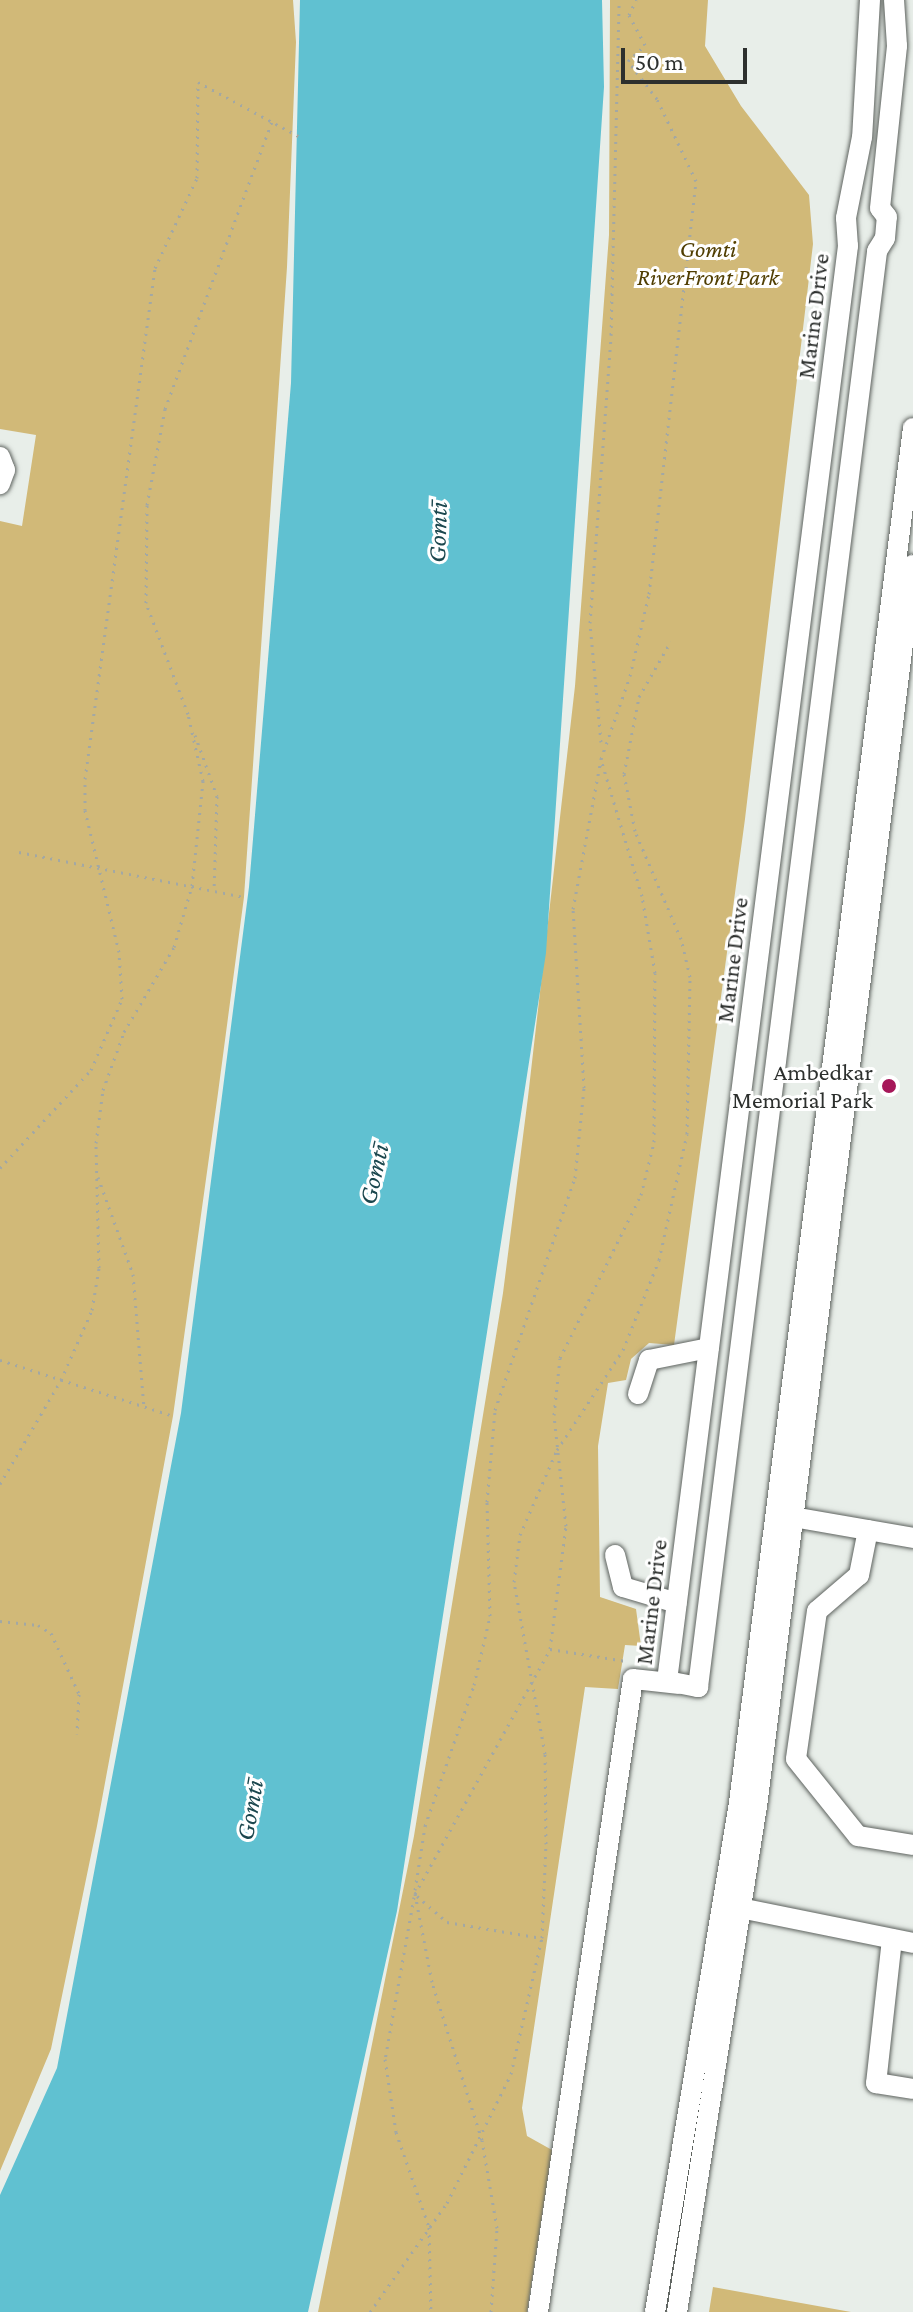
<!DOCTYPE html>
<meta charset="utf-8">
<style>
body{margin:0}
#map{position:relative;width:913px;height:2312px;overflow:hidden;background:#e8eee9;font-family:"Crimson Pro",serif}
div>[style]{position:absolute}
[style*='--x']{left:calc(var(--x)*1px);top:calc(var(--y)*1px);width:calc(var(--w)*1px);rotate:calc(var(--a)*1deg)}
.green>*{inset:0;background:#d1b978}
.water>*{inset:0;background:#60c1d1}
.path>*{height:3px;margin-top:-1.5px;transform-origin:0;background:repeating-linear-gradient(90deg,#a3a8a4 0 2px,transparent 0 8px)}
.roads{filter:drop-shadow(0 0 2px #5e635f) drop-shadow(0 0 2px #5e635f)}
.minor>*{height:20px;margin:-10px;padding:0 10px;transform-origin:10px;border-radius:10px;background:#fff}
.dots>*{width:22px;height:22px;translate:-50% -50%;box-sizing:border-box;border:4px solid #fff;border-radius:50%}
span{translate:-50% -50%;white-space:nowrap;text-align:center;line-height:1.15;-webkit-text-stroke:6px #fff;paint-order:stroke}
.park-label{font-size:24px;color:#503e02;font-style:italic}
.street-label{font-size:24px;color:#2d302e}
.poi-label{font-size:24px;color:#2d302e}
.right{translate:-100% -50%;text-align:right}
.water-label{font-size:26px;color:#1b474e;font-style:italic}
.scale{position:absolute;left:621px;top:48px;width:126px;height:36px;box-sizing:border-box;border:4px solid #2d302e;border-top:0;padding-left:10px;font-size:24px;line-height:28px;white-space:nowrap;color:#2d302e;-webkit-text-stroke:6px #fff;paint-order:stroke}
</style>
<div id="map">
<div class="green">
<div style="clip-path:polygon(0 0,293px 0,296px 42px,287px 267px,244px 897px,218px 1093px,173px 1416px,97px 1826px,51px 2049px,0 2171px,0 521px,22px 526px,36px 435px,0 429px)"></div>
<div style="clip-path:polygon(610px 0,708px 0,705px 46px,741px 106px,809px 195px,813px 244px,745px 819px,674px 1345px,649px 1343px,631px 1359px,626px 1380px,608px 1383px,598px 1446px,600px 1597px,636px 1609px,641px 1646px,625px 1645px,618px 1689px,585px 1687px,522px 2108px,527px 2136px,552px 2150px,527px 2312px,318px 2312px,414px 1836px,503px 1293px,528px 1097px,575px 686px,609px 235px)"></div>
<div style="clip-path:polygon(713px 2287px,851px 2312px,709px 2312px)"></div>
</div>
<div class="water">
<div style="clip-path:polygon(300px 0,602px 0,604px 87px,546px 953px,397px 1911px,308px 2312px,0 2312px,0 2195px,57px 2068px,181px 1413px,249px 887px,291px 383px)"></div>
</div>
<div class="path">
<div style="--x:198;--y:82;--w:116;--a:28.3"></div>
<div style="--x:195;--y:735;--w:65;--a:70.2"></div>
<div style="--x:217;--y:796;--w:95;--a:91.8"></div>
<div style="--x:601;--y:742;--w:120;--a:-95.3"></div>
<div style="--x:590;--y:623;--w:289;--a:-85.8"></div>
<div style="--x:611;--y:335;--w:335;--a:-88.6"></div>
<div style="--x:19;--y:852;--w:229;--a:11.3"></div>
<div style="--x:0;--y:1168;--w:134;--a:-47.1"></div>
<div style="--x:91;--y:1070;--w:77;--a:-66.4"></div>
<div style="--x:122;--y:999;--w:47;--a:-93.7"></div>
<div style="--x:119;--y:952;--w:146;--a:-103.5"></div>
<div style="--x:85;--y:810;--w:31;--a:-90"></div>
<div style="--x:85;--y:779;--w:516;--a:-82.2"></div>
<div style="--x:155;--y:268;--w:99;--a:-65"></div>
<div style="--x:197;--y:178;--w:96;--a:-89.4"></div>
<div style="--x:98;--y:1177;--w:103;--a:70.2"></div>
<div style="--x:133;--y:1274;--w:133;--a:85.3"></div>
<div style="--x:0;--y:1360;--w:182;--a:17.9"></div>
<div style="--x:0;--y:1484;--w:121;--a:-59.6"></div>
<div style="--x:61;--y:1380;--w:77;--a:-66.1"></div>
<div style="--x:92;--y:1310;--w:43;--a:-80.5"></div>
<div style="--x:99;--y:1268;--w:125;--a:-91.4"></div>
<div style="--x:96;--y:1143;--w:53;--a:-82.5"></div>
<div style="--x:103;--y:1090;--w:62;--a:-70.1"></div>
<div style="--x:124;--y:1032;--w:99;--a:-59.5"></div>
<div style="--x:174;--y:947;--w:64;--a:-73.6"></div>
<div style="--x:192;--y:886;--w:106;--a:-84"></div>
<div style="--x:203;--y:781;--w:69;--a:-102.6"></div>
<div style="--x:188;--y:714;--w:119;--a:-110.7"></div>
<div style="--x:146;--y:603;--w:98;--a:-89.4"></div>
<div style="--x:147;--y:505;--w:98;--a:-79.4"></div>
<div style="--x:165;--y:409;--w:306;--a:-69.6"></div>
<div style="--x:0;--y:1621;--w:38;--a:6"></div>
<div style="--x:38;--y:1625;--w:15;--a:32"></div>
<div style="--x:51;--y:1633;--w:67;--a:65.3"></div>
<div style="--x:79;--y:1694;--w:40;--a:92.9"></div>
<div style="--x:550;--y:1649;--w:77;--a:9"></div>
<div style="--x:415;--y:1890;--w:65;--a:-81.1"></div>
<div style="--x:425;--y:1826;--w:149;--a:-70.8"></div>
<div style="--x:474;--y:1685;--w:71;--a:-76.9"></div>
<div style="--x:490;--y:1616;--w:114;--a:-91.5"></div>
<div style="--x:487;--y:1502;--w:92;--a:-85"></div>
<div style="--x:495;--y:1410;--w:245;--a:-71"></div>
<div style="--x:575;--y:1178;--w:90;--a:-84.3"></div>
<div style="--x:584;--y:1088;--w:179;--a:-93.5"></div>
<div style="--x:573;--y:909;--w:153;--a:-79.4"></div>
<div style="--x:417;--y:1896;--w:40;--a:41"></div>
<div style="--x:447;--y:1922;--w:96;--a:9.6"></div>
<div style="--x:414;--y:1897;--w:165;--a:100.1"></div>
<div style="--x:385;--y:2059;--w:74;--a:81.4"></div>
<div style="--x:396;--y:2132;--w:101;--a:70.8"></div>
<div style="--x:429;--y:2227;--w:85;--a:88.7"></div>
<div style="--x:370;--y:2312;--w:133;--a:-54.8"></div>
<div style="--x:447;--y:2203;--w:144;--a:-63.6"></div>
<div style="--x:511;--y:2074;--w:139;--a:-77.2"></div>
<div style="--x:542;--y:1938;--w:94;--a:-87.6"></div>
<div style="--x:546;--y:1844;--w:90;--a:-90.6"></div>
<div style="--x:545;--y:1754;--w:175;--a:-100.2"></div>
<div style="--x:514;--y:1582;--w:47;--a:-82.7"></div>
<div style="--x:520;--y:1535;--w:93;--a:-66.5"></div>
<div style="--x:557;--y:1450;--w:120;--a:-56.6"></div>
<div style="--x:623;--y:1350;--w:97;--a:-68.2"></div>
<div style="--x:659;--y:1260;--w:129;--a:-77.5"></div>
<div style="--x:687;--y:1134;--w:157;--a:-88.9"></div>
<div style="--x:690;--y:977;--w:39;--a:-103"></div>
<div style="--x:681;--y:939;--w:117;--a:-113.1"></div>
<div style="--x:635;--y:831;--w:58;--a:-100.9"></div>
<div style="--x:624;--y:774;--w:78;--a:-79"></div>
<div style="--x:639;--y:697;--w:64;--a:-60.3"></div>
<div style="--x:491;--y:2312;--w:84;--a:-85.9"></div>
<div style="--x:497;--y:2228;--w:89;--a:-99.7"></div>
<div style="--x:482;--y:2140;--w:166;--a:-107.6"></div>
<div style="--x:432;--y:1982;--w:90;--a:-100.9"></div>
<div style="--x:415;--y:1894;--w:280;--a:-61.1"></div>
<div style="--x:550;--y:1649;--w:124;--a:-82.6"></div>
<div style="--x:566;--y:1526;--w:112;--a:-96.2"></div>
<div style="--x:554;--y:1415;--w:57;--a:-84"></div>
<div style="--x:560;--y:1358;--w:182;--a:-63.6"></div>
<div style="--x:641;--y:1195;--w:55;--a:-76.2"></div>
<div style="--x:654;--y:1142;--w:169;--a:-89.7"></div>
<div style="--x:655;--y:973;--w:78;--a:-99.6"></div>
<div style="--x:642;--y:896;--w:143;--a:-106.7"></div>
<div style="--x:601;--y:759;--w:88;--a:-70.7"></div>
<div style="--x:630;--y:676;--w:84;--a:-77"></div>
<div style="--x:649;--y:594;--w:416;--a:-83.5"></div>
<div style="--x:696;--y:181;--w:91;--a:-115.4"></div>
<div style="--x:657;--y:99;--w:48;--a:-127.3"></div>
<div style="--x:628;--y:61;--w:23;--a:-43"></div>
<div style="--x:645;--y:45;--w:34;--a:-118"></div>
<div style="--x:629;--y:15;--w:17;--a:-65"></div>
</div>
<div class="roads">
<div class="minor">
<div style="--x:870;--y:0;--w:137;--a:93.3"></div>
<div style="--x:862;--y:137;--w:83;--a:101.2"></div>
<div style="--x:846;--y:218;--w:28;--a:86"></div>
<div style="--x:848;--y:246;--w:1446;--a:97.19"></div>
<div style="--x:667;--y:1681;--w:32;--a:11"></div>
<div style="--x:698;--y:1687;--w:1447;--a:-82.89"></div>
<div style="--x:877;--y:251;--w:15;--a:-58"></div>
<div style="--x:885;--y:238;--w:21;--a:-85"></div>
<div style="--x:887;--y:217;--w:11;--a:-128"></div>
<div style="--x:880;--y:208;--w:163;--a:-84"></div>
<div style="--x:897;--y:46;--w:46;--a:-93.7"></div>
<div style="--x:0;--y:457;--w:14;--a:69"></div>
<div style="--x:5;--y:470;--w:15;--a:110"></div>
<div style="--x:638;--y:1394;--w:36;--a:-72"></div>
<div style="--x:649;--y:1360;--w:61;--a:-11.3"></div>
<div style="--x:793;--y:1517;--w:122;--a:9.9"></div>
<div style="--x:868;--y:1530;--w:46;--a:101.3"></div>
<div style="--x:859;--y:1575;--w:55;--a:139.4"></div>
<div style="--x:817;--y:1611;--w:149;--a:98.1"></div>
<div style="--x:796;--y:1759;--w:99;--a:51.2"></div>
<div style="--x:858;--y:1836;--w:56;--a:9.3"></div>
<div style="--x:615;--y:1555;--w:33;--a:76"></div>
<div style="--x:623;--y:1587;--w:56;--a:16.5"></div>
<div style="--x:740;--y:1908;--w:177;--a:11.4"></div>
<div style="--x:892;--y:1939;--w:145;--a:96.3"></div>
<div style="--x:876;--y:2083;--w:37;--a:9"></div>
<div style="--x:538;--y:2312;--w:640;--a:-81.46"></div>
<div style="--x:633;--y:1679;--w:46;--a:6.2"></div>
<div style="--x:655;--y:2312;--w:516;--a:-80.63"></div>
<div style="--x:739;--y:1803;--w:1386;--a:-82.79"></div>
<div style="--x:677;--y:2312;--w:512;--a:-81.02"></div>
<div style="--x:757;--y:1806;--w:1251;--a:-82.84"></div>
</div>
</div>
<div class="dots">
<div style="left:889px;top:1086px;background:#a61759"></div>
</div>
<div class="park-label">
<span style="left:708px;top:263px">Gomti<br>RiverFront Park</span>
</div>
<div class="street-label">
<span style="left:813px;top:316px;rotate:-83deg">Marine Drive</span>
<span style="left:732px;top:960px;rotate:-83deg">Marine Drive</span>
<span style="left:651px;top:1602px;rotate:-83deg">Marine Drive</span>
</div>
<div class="poi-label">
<span class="right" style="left:873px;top:1086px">Ambedkar<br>Memorial Park</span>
</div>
<div class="water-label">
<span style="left:438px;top:532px;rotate:-88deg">Gomtī</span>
<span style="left:374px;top:1174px;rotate:-77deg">Gomtī</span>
<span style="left:250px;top:1810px;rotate:-80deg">Gomtī</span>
</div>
<div class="scale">50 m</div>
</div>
